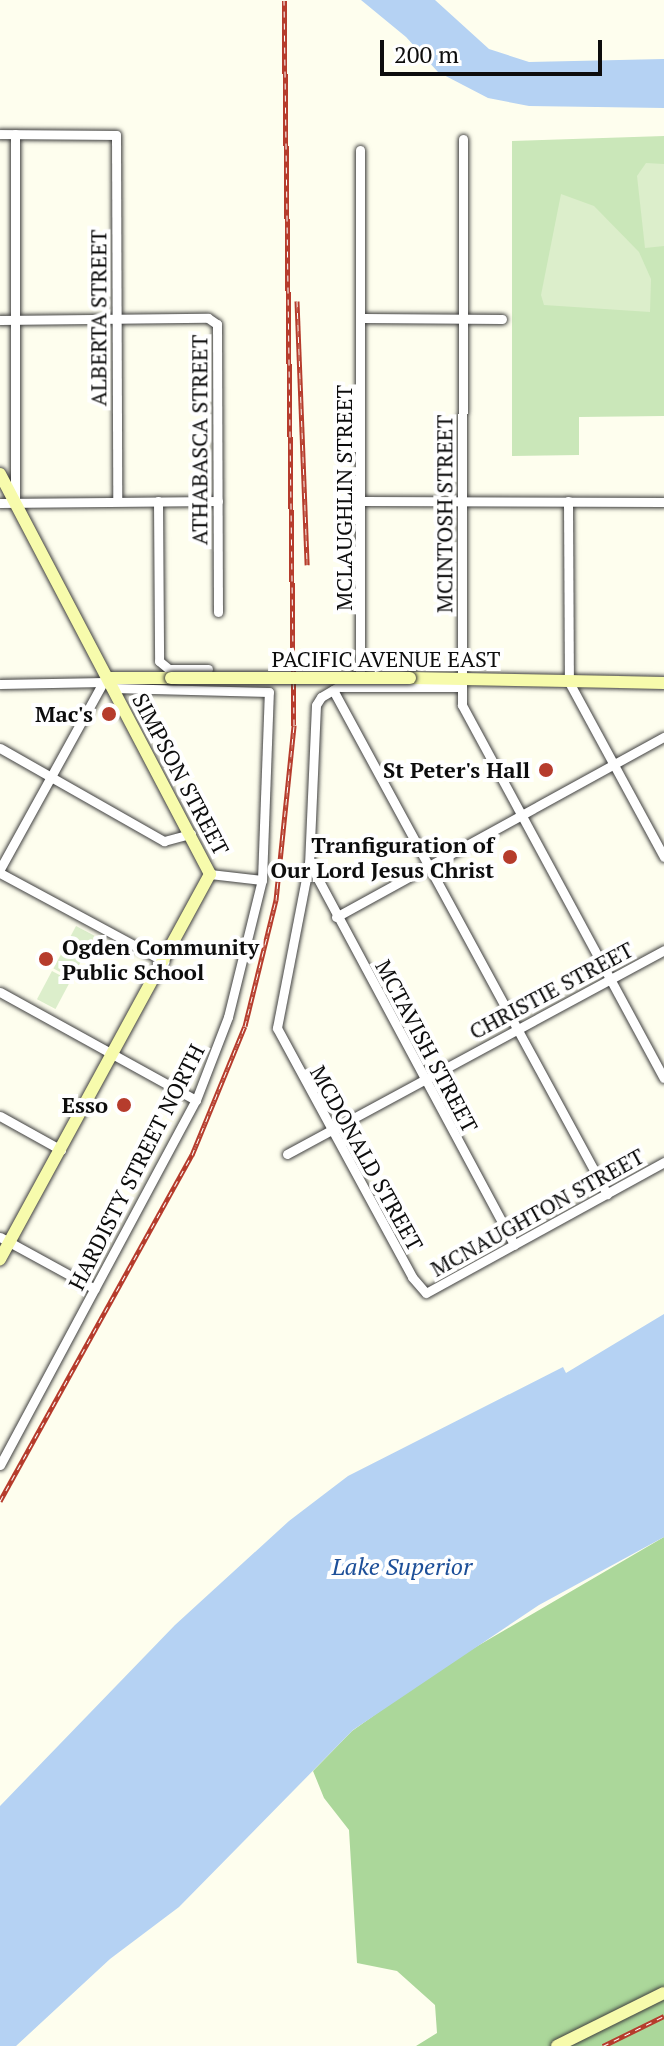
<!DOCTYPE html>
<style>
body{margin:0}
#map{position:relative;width:664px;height:2046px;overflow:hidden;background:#fefeee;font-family:"PT Serif",serif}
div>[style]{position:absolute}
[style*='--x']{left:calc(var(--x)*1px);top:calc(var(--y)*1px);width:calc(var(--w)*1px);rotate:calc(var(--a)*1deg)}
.green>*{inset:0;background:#cae7b9}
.forest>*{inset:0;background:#abd79a}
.pitch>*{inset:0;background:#dceecb;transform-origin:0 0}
.water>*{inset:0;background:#b5d2f3}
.roads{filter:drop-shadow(0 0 2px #404040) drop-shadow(0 0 2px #404040)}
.street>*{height:9px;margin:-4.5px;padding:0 4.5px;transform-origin:4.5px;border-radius:4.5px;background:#fff}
.secondary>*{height:12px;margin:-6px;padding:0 6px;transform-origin:6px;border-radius:6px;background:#f7fbac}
.rail>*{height:5px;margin-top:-2.5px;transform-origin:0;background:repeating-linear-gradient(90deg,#fff 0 6px,#b63c2c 0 12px);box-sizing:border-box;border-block:2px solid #b63c2c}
.bridges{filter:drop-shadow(0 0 2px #2f2f2f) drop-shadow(0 0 2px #2f2f2f)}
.secondary-bridge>*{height:12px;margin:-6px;padding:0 6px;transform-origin:6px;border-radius:6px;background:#f7fbac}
.dots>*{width:22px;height:22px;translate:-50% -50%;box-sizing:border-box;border:4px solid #fff;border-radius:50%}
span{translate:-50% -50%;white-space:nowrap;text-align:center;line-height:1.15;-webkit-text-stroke:8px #fff;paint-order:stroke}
.street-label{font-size:22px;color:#0d0d0d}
.poi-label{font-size:22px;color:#0d0d0d;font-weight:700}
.right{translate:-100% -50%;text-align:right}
.left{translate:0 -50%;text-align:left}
.water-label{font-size:24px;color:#1d4f98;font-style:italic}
.scale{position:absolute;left:380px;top:40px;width:222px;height:36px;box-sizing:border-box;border:4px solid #0d0d0d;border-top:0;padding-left:10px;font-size:24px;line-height:28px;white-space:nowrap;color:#0d0d0d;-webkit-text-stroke:6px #fff;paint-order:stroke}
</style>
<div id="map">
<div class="green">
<div style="clip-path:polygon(664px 136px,664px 416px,579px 417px,579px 455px,512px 456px,512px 141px)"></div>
</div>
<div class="forest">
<div style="clip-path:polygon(664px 1537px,664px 2046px,416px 2046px,437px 2033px,435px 2005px,397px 1971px,357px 1963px,349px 1830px,324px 1798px,313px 1771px,352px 1731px,445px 1665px)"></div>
</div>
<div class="pitch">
<div style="clip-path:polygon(646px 163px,664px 164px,664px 246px,645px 248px,637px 176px)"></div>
<div style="clip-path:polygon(561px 194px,594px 206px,639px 252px,651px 279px,650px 312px,544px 305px,541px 295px)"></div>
<div style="left:76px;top:926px;width:21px;height:48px;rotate:28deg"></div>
<div style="left:52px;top:971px;width:21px;height:32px;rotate:28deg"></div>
</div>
<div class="water">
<div style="clip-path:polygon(361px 0,435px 0,489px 49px,529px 62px,664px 59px,664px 108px,529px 106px,488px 98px,438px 72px,406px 37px)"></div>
<div style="clip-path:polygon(664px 1314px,664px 1537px,539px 1605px,353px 1730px,179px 1907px,110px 1959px,16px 2046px,0 2046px,0 1806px,175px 1625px,289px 1521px,348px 1476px,563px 1367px,566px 1373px)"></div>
</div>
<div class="roads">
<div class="street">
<div style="--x:0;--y:134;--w:116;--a:0.5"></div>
<div style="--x:116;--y:135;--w:366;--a:89.8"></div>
<div style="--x:15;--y:134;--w:366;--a:90"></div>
<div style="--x:463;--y:139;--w:566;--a:90.1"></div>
<div style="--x:462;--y:705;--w:424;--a:61.6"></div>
<div style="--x:360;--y:150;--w:524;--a:90"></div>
<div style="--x:360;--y:674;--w:45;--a:149.5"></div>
<div style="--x:321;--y:697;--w:9;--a:122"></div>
<div style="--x:316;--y:705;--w:158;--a:92.5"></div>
<div style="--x:309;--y:863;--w:168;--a:101"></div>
<div style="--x:277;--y:1028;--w:283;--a:61.5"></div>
<div style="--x:412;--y:1277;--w:21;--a:49"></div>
<div style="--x:426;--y:1293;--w:272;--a:-28.8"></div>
<div style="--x:363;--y:318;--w:139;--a:0.4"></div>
<div style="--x:0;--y:320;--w:208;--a:-0.6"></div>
<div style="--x:208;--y:318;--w:11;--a:34"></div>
<div style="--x:217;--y:324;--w:288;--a:89.8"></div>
<div style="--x:158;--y:501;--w:160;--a:89.6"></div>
<div style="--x:159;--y:661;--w:13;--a:39"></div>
<div style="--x:169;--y:669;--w:39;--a:0"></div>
<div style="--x:363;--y:501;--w:301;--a:0.2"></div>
<div style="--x:568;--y:501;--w:181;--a:89.7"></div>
<div style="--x:569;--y:682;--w:199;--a:61.5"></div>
<div style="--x:0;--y:503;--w:218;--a:-0.5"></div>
<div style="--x:0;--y:684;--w:104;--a:-1.1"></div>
<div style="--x:341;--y:687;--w:121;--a:0"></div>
<div style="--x:333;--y:690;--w:574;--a:61.47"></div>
<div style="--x:0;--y:748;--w:189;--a:29.6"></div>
<div style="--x:164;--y:841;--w:28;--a:-15"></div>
<div style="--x:310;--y:864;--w:432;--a:61.8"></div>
<div style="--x:0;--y:869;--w:211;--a:-61.1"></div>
<div style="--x:0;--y:873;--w:187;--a:28.3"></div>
<div style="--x:210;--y:874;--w:52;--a:6.6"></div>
<div style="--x:336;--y:917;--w:374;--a:-28.8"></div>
<div style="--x:0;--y:992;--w:224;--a:28.9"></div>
<div style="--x:0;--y:1116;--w:70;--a:29.1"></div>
<div style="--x:287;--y:1154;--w:429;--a:-28.4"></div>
<div style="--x:0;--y:1237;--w:108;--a:28.7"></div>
<div style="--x:0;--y:1465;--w:414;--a:-61.8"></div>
<div style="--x:196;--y:1100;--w:89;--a:-68.9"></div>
<div style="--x:228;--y:1017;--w:141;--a:-76.1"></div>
<div style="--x:262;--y:880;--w:188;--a:-87.9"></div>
<div style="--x:269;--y:692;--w:156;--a:-178.5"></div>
</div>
<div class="secondary">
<div style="--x:0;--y:474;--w:452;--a:62.3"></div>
<div style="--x:210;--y:874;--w:439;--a:118.6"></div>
<div style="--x:108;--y:678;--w:63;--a:0"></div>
<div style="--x:410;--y:678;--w:254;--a:1.1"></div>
<div style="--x:557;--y:2046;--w:119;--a:-26.4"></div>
</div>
</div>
<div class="rail">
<div style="--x:297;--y:301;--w:264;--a:87.8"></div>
<div style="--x:0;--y:1501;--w:396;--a:-61"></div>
<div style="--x:192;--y:1155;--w:139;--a:-67.7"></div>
<div style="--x:245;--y:1026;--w:130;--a:-76.2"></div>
<div style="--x:276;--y:900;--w:176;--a:-84.1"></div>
<div style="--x:294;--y:725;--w:725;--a:-90.79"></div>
<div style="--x:603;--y:2046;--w:68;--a:-26.2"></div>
</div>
<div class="bridges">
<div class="secondary-bridge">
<div style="--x:171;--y:678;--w:239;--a:0"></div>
</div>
</div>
<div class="dots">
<div style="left:109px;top:714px;background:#b63c2c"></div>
<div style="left:546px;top:770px;background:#b63c2c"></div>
<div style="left:510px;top:857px;background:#b63c2c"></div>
<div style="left:46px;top:959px;background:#b63c2c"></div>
<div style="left:124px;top:1105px;background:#b63c2c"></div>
</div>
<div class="street-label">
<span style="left:98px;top:318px;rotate:-90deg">ALBERTA STREET</span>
<span style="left:199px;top:440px;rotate:-90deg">ATHABASCA STREET</span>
<span style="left:344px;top:498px;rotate:-90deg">MCLAUGHLIN STREET</span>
<span style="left:444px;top:514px;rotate:-90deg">MCINTOSH STREET</span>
<span style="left:386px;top:659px">PACIFIC AVENUE EAST</span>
<span style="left:181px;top:774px;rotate:62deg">SIMPSON STREET</span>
<span style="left:551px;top:990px;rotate:-28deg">CHRISTIE STREET</span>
<span style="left:427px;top:1046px;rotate:62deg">MCTAVISH STREET</span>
<span style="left:367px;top:1158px;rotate:61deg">MCDONALD STREET</span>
<span style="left:136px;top:1167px;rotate:-63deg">HARDISTY STREET NORTH</span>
<span style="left:537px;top:1212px;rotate:-29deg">MCNAUGHTON STREET</span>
</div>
<div class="poi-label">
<span class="right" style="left:93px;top:714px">Mac's</span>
<span class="right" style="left:530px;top:770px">St Peter's Hall</span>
<span class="right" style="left:494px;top:857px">Tranfiguration of<br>Our Lord Jesus Christ</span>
<span class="left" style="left:62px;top:959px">Ogden Community<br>Public School</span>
<span class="right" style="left:108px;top:1105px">Esso</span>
</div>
<div class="water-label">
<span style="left:402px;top:1567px">Lake Superior</span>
</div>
<div class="scale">200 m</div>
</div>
